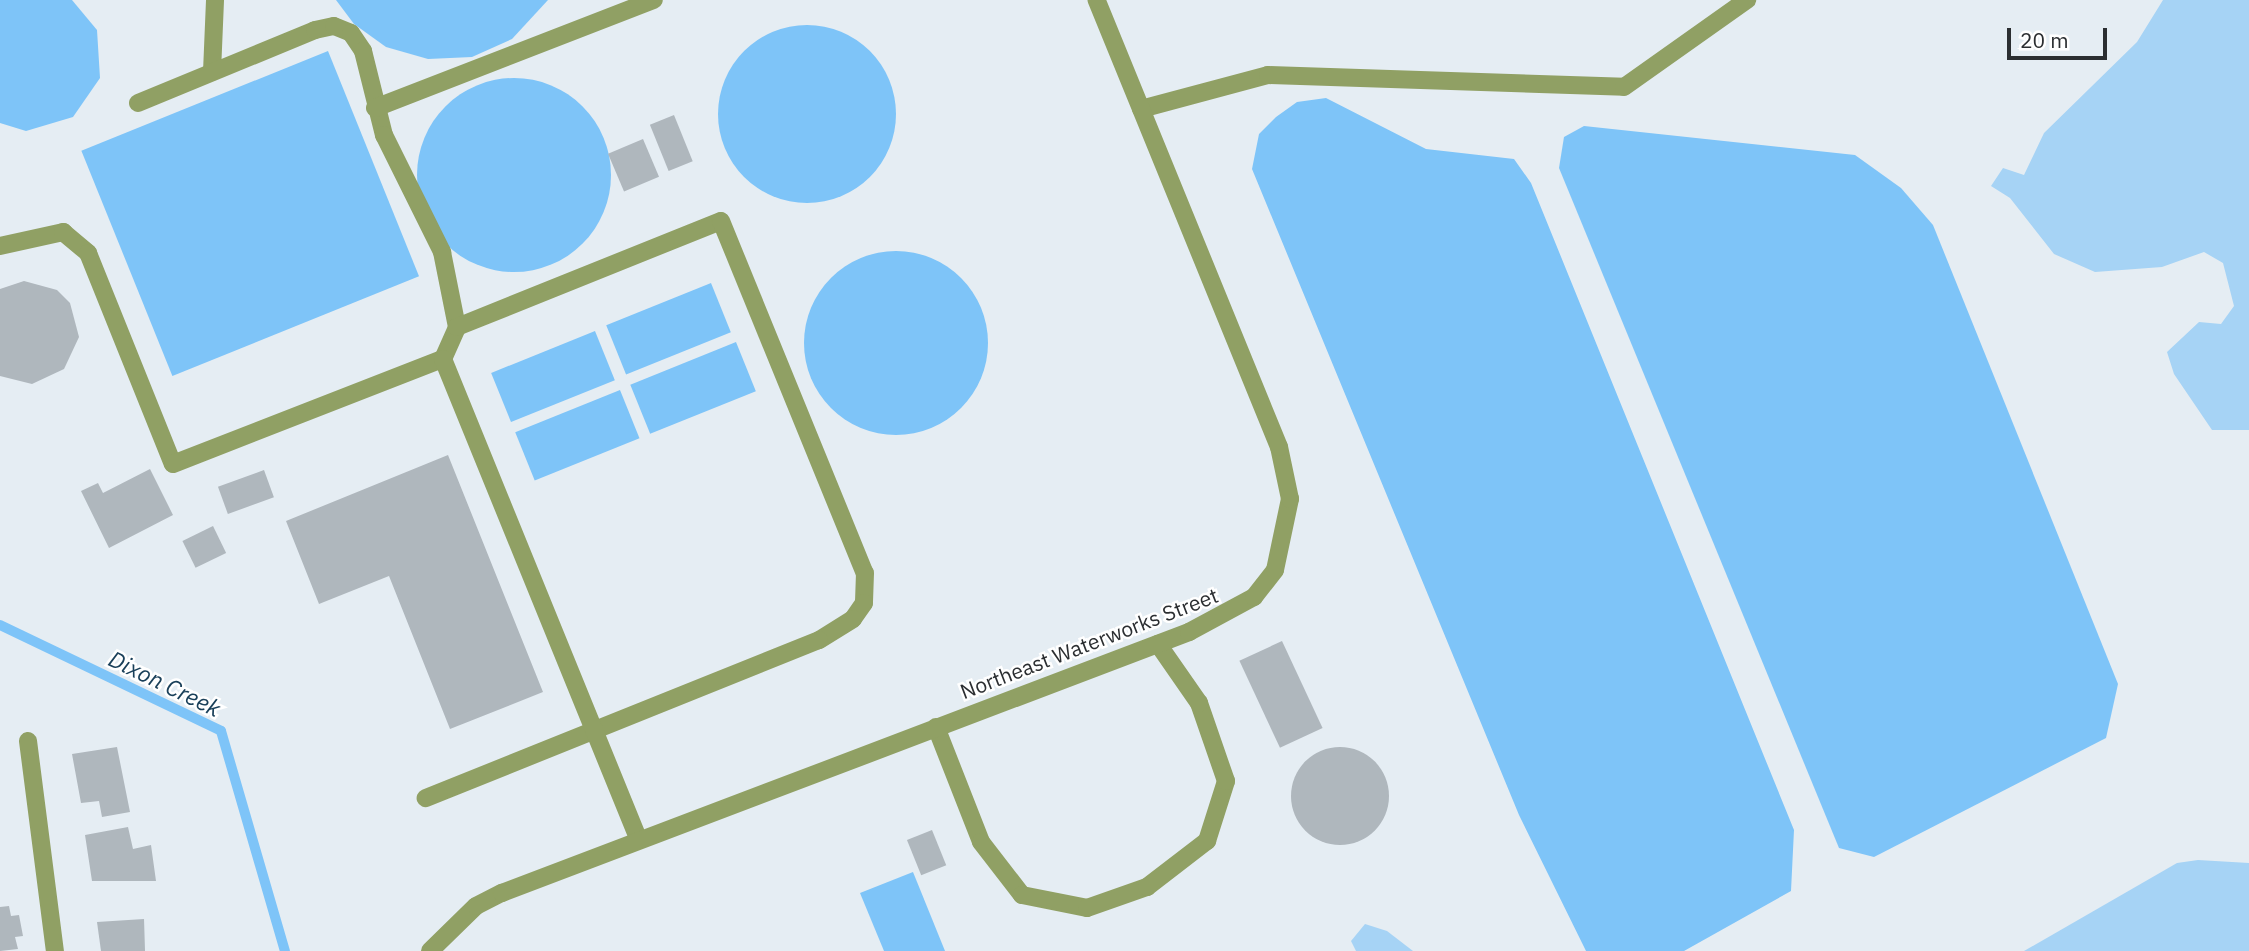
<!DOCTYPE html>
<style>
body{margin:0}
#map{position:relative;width:2249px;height:951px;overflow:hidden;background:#e5edf3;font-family:"IBM Plex Sans",sans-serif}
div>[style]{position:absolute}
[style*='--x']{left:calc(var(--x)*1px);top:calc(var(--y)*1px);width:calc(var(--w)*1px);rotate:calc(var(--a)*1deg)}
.green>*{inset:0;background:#a6d3f5}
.water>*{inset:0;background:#7ec4f8;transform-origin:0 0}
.round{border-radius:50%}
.stream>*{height:10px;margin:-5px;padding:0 5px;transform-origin:5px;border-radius:5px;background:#7ec4f8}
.building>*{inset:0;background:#afb7bd;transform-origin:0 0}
.lane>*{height:18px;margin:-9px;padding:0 9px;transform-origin:9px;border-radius:9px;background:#90a064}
.street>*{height:18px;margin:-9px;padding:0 9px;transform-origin:9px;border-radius:9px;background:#90a064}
span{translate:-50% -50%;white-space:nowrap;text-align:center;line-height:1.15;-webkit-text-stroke:5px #fff;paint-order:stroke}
.street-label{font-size:21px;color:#2b2e31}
.water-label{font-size:23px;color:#1a405a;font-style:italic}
.scale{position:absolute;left:2007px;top:28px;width:100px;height:32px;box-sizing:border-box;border:4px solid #2b2e31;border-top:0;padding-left:9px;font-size:21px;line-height:24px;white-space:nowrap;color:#2b2e31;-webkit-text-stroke:5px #fff;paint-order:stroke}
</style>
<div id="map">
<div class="green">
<div style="clip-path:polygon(2163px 0,2249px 0,2249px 430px,2212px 430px,2174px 374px,2167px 352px,2199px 322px,2221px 324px,2234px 306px,2223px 263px,2204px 252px,2162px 267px,2095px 272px,2054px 254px,2010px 198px,1991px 186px,2003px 168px,2024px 175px,2044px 133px,2137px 42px)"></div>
<div style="clip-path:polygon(2198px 860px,2249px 863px,2249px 951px,2024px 951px,2177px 863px)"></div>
<div style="clip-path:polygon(1365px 924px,1387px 931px,1413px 951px,1356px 951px,1351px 941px)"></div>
</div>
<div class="water">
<div style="clip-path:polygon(0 0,72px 0,97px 30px,100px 78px,73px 117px,26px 131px,0 123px)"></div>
<div style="clip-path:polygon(336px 0,548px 0,512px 39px,472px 57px,428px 59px,386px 47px,354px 24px)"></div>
<div class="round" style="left:718px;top:25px;width:178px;height:178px"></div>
<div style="left:328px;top:51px;width:243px;height:266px;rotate:68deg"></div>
<div class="round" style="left:417px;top:78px;width:194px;height:194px"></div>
<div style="clip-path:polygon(1326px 98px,1426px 149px,1514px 159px,1531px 183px,1794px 830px,1791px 891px,1684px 951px,1586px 951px,1519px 815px,1252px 169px,1259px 134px,1276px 117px,1297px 102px)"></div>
<div style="clip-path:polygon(1584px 126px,1855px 155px,1901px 188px,1933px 225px,2118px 684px,2106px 738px,1874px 857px,1839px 848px,1559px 168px,1564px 137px)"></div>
<div class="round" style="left:804px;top:251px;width:184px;height:184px"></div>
<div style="left:711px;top:283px;width:53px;height:113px;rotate:68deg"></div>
<div style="left:595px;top:331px;width:53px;height:112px;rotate:68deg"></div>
<div style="left:736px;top:342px;width:53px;height:114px;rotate:68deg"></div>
<div style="left:620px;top:390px;width:52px;height:113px;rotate:68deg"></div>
<div style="clip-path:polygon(913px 872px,945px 951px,884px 951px,860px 893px)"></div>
</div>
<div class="stream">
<div style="--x:0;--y:625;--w:245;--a:25.6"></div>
<div style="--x:221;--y:731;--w:229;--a:73.8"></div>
</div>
<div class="building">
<div style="left:674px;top:115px;width:50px;height:26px;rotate:68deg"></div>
<div style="left:643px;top:139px;width:41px;height:38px;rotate:67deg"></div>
<div style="clip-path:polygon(24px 281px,57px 290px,70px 303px,79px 337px,64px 369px,32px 384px,0 376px,0 289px)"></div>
<div style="clip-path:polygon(448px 455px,543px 692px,450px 729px,389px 576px,319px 604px,286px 521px)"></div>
<div style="clip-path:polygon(150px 469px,173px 515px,109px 548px,81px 491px,98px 483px,103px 493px)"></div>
<div style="left:264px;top:470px;width:29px;height:49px;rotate:70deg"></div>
<div style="left:213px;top:526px;width:30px;height:34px;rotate:64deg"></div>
<div style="left:1282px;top:641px;width:96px;height:47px;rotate:65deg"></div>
<div style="clip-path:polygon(117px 747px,130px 812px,102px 817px,99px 801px,81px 803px,72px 754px)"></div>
<div class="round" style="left:1291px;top:747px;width:98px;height:98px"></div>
<div style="clip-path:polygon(128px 827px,133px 849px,151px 845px,156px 881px,92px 881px,85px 835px)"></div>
<div style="left:932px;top:830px;width:38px;height:27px;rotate:68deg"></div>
<div style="clip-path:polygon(9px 906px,11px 916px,19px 915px,23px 936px,15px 937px,18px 949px,0 951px,0 907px)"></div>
<div style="clip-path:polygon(144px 919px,145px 951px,101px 951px,97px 922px)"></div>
</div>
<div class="lane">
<div style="--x:212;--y:72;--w:72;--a:-87.6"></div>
<div style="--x:138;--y:103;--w:191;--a:-22.4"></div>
<div style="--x:315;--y:30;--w:19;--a:-12"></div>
<div style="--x:334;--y:26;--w:18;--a:22"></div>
<div style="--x:351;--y:33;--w:22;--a:56"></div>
<div style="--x:363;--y:51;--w:87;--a:76"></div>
<div style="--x:384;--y:135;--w:131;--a:63.6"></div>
<div style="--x:442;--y:252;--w:76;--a:78.7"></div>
<div style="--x:375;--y:108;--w:299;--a:-21.2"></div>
<div style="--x:0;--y:246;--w:65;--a:-12.5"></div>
<div style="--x:63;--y:232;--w:33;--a:40"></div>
<div style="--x:88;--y:253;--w:227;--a:68.1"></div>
<div style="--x:173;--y:464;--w:290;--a:-21.3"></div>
<div style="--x:443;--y:359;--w:35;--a:-66"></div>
<div style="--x:457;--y:327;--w:284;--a:-21.9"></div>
<div style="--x:721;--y:221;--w:380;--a:67.8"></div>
<div style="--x:865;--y:573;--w:30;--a:92"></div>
<div style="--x:864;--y:603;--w:19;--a:125"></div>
<div style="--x:853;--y:619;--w:40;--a:148"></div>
<div style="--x:819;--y:640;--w:424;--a:158.1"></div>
<div style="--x:443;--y:359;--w:517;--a:67.85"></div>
<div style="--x:936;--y:727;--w:123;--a:68.6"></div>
<div style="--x:981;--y:842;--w:67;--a:52.3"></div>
<div style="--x:1022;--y:895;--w:66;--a:11.3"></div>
<div style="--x:1087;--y:908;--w:64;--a:-19.3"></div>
<div style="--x:1147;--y:887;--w:76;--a:-37.5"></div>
<div style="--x:1207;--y:841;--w:63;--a:-72.4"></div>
<div style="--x:1226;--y:781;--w:83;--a:-109.1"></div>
<div style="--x:1199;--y:703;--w:72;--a:-124.8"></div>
</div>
<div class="street">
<div style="--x:1141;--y:109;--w:131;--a:-15"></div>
<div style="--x:1268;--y:75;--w:356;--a:1.9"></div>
<div style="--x:1624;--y:87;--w:151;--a:-35.3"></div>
<div style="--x:28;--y:741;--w:212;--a:82.7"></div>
<div style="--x:430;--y:951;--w:64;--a:-44.4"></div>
<div style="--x:476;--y:906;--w:29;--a:-27"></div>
<div style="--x:502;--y:893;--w:735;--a:-20.8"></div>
<div style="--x:1189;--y:632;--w:74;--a:-28.3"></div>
<div style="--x:1254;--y:597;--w:34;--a:-52"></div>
<div style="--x:1275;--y:570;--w:73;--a:-78.1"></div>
<div style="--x:1290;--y:499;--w:53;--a:-101.9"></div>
<div style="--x:1279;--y:447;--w:483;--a:-112.2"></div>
</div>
<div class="street-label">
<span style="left:1089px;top:643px;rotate:-21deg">Northeast Waterworks Street</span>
</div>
<div class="water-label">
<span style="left:165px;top:683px;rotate:26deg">Dixon Creek</span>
</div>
<div class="scale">20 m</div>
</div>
